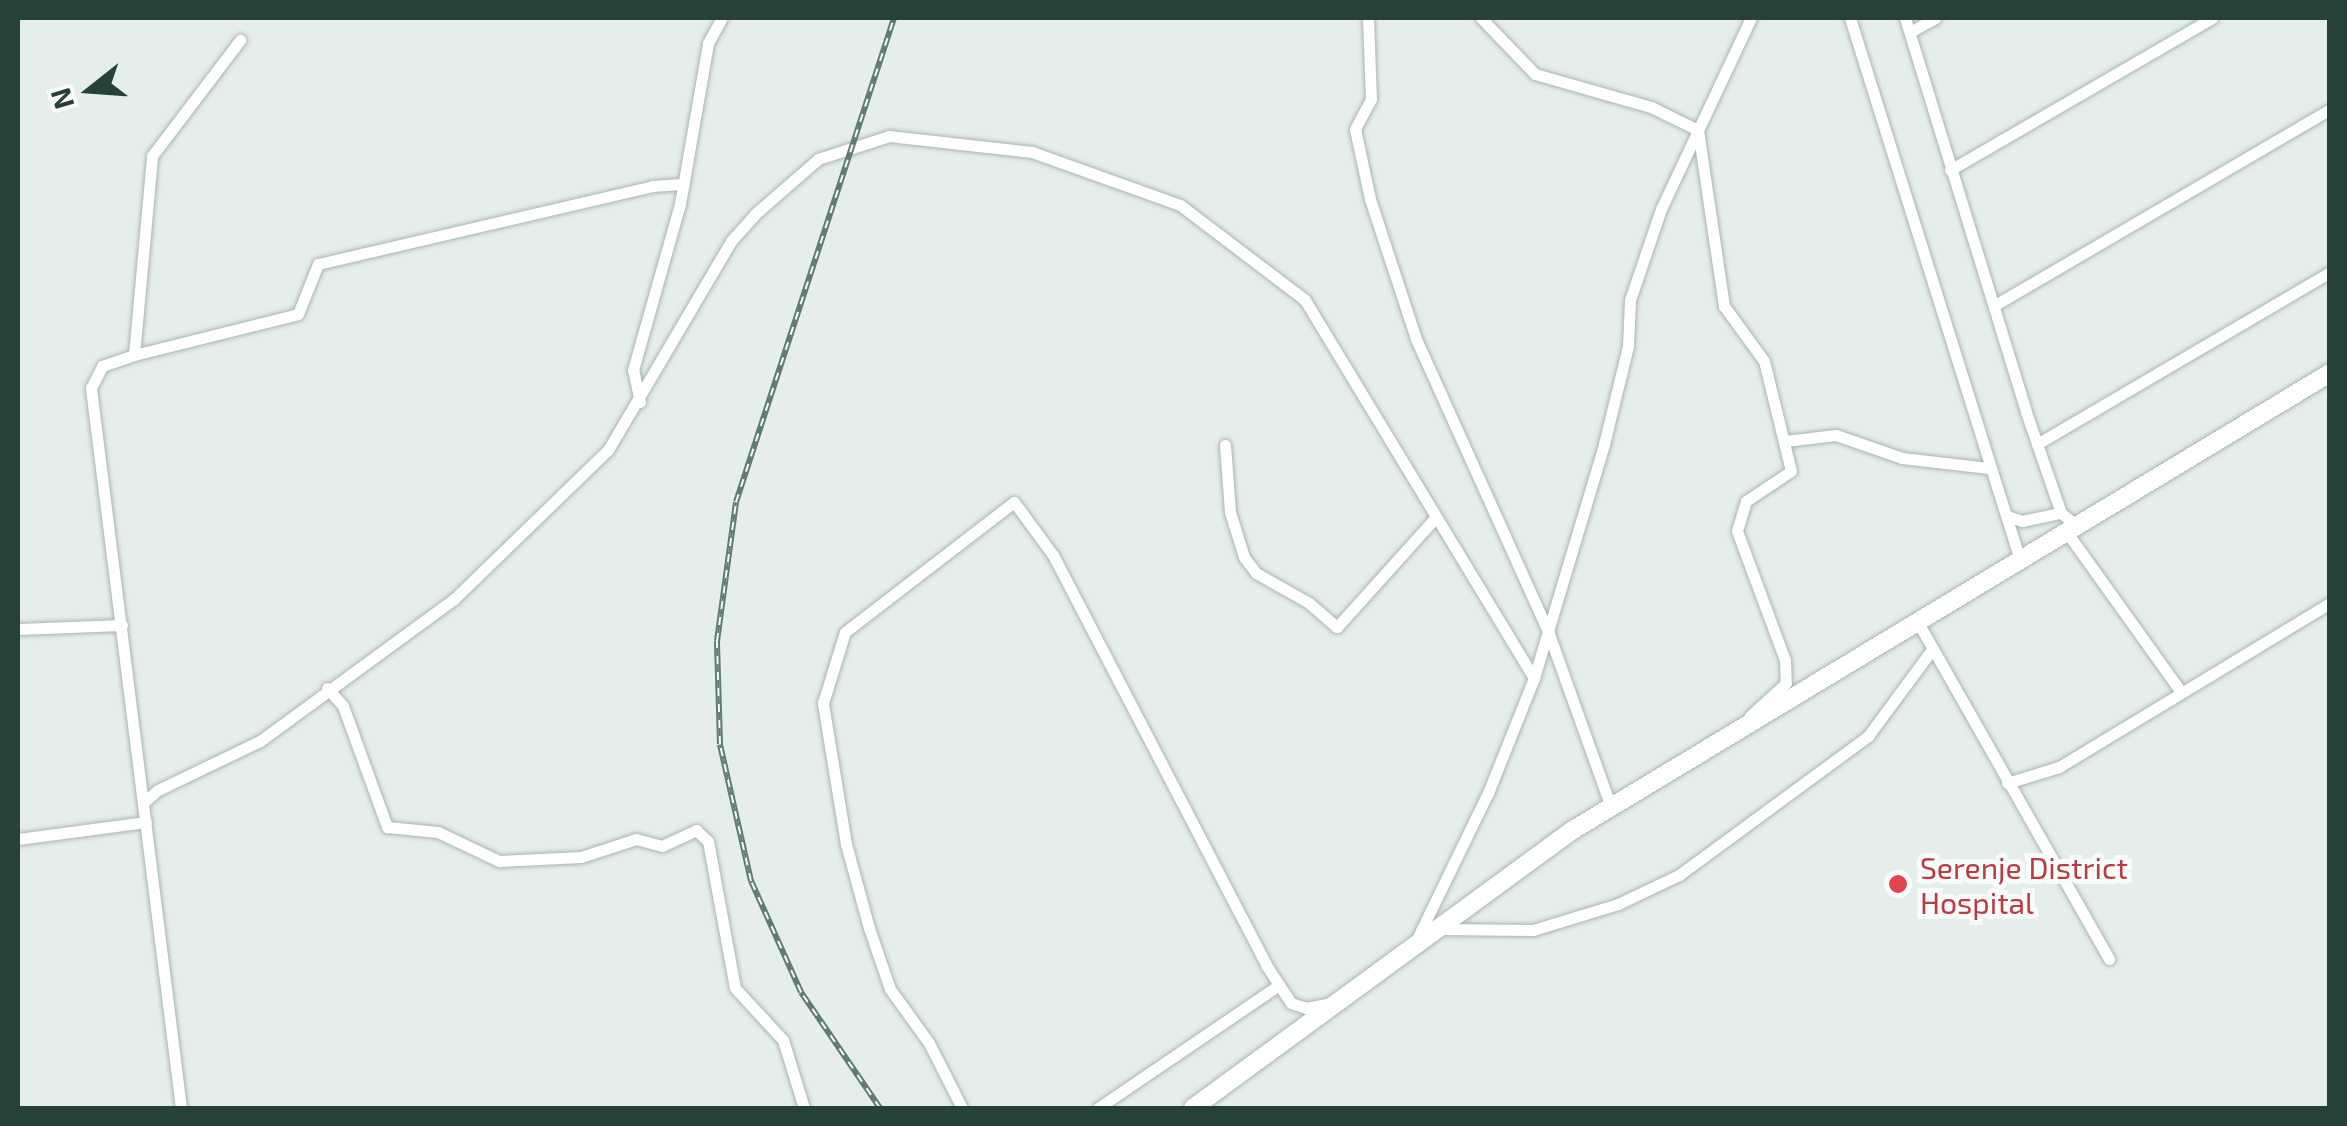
<!DOCTYPE html>
<style>
body{margin:0}
#map{position:relative;width:2347px;height:1126px;overflow:hidden;background:#e6eeeb;font-family:"Exo 2",sans-serif}
div>[style]{position:absolute}
[style*='--x']{left:calc(var(--x)*1px);top:calc(var(--y)*1px);width:calc(var(--w)*1px);rotate:calc(var(--a)*1deg)}
.roads{filter:drop-shadow(0 0 2px #a9b6b2) drop-shadow(0 0 2px #a9b6b2)}
.minor>*{height:11px;margin:-5.5px;padding:0 5.5px;transform-origin:5.5px;border-radius:5.5px;background:#fff}
.secondary>*{height:18px;margin:-9px;padding:0 9px;transform-origin:9px;border-radius:9px;background:#fff}
.rail>*{height:6px;margin-top:-3px;transform-origin:0;background:repeating-linear-gradient(90deg,#f7fbf9 0 8px,#617b75 0 16px);box-sizing:border-box;border-block:2px solid #617b75}
.dots>*{width:28px;height:28px;translate:-50% -50%;box-sizing:border-box;border:5px solid #f7fbf9;border-radius:50%}
span{translate:-50% -50%;white-space:nowrap;text-align:center;line-height:1.15;-webkit-text-stroke:10px #f7fbf9;paint-order:stroke}
.health-label{font-size:30px;color:#be3a42}
.left{translate:0 -50%;text-align:left}
.frame{position:absolute;inset:0;border:20px solid #26403a;pointer-events:none}
.north{position:absolute;left:40px;top:40px;width:100px;height:100px;-webkit-text-stroke:8px #f7fbf9;paint-order:stroke;rotate:253deg;font-size:28px;font-weight:700;line-height:40px;text-align:center;color:#26403a}
.north::after{content:'';display:block;margin:auto;width:35px;height:45px;background:#26403a;clip-path:polygon(50% 0,100% 100%,50% 72%,0 100%)}
</style>
<div id="map">
<div class="roads">
<div class="minor">
<div style="--x:1368;--y:18;--w:81;--a:87.9"></div>
<div style="--x:1371;--y:99;--w:34;--a:118"></div>
<div style="--x:1355;--y:129;--w:72;--a:77.9"></div>
<div style="--x:1370;--y:199;--w:147;--a:71.8"></div>
<div style="--x:1416;--y:339;--w:324;--a:65.7"></div>
<div style="--x:1549;--y:634;--w:184;--a:70.3"></div>
<div style="--x:1481;--y:18;--w:78;--a:46"></div>
<div style="--x:1535;--y:74;--w:121;--a:15.9"></div>
<div style="--x:1651;--y:107;--w:52;--a:26.1"></div>
<div style="--x:1698;--y:130;--w:178;--a:81.6"></div>
<div style="--x:1724;--y:306;--w:68;--a:54"></div>
<div style="--x:1764;--y:361;--w:113;--a:76.2"></div>
<div style="--x:1791;--y:471;--w:54;--a:146.3"></div>
<div style="--x:1746;--y:501;--w:31;--a:107"></div>
<div style="--x:1737;--y:531;--w:138;--a:69.6"></div>
<div style="--x:1785;--y:660;--w:23;--a:88"></div>
<div style="--x:1786;--y:683;--w:49;--a:137.5"></div>
<div style="--x:1850;--y:18;--w:568;--a:72.59"></div>
<div style="--x:1905;--y:18;--w:412;--a:72.9"></div>
<div style="--x:2026;--y:412;--w:107;--a:70.9"></div>
<div style="--x:2061;--y:513;--w:23;--a:38"></div>
<div style="--x:1910;--y:32;--w:29;--a:-29"></div>
<div style="--x:1950;--y:170;--w:303;--a:-30.1"></div>
<div style="--x:1995;--y:305;--w:388;--a:-30.3"></div>
<div style="--x:134;--y:355;--w:169;--a:-14"></div>
<div style="--x:298;--y:314;--w:54;--a:-68.2"></div>
<div style="--x:318;--y:264;--w:343;--a:-13.1"></div>
<div style="--x:652;--y:186;--w:32;--a:-4"></div>
<div style="--x:640;--y:402;--w:33;--a:-102"></div>
<div style="--x:633;--y:370;--w:173;--a:-74.2"></div>
<div style="--x:680;--y:204;--w:163;--a:-80.1"></div>
<div style="--x:708;--y:43;--w:29;--a:-61"></div>
<div style="--x:1785;--y:441;--w:51;--a:-6.7"></div>
<div style="--x:1836;--y:435;--w:70;--a:19.2"></div>
<div style="--x:1902;--y:458;--w:87;--a:6.6"></div>
<div style="--x:2037;--y:444;--w:340;--a:-30.4"></div>
<div style="--x:1225;--y:445;--w:67;--a:85.7"></div>
<div style="--x:1230;--y:512;--w:47;--a:72.7"></div>
<div style="--x:1244;--y:557;--w:20;--a:53"></div>
<div style="--x:1256;--y:573;--w:61;--a:29.5"></div>
<div style="--x:1309;--y:603;--w:37;--a:41"></div>
<div style="--x:1337;--y:627;--w:148;--a:-48"></div>
<div style="--x:2007;--y:516;--w:16;--a:18"></div>
<div style="--x:2022;--y:521;--w:40;--a:-12"></div>
<div style="--x:2068;--y:534;--w:194;--a:54.4"></div>
<div style="--x:1916;--y:619;--w:391;--a:60.4"></div>
<div style="--x:18;--y:629;--w:104;--a:-2.2"></div>
<div style="--x:327;--y:688;--w:24;--a:48"></div>
<div style="--x:343;--y:706;--w:129;--a:70"></div>
<div style="--x:387;--y:827;--w:51;--a:5.6"></div>
<div style="--x:438;--y:832;--w:68;--a:25.4"></div>
<div style="--x:499;--y:861;--w:82;--a:-2.8"></div>
<div style="--x:581;--y:857;--w:58;--a:-18.1"></div>
<div style="--x:636;--y:839;--w:27;--a:15"></div>
<div style="--x:662;--y:846;--w:38;--a:-25"></div>
<div style="--x:696;--y:830;--w:16;--a:43"></div>
<div style="--x:708;--y:841;--w:149;--a:79.6"></div>
<div style="--x:735;--y:988;--w:71;--a:47.3"></div>
<div style="--x:783;--y:1040;--w:71;--a:72.8"></div>
<div style="--x:2007;--y:783;--w:54;--a:-17.1"></div>
<div style="--x:2059;--y:767;--w:317;--a:-31.2"></div>
<div style="--x:144;--y:802;--w:18;--a:-41"></div>
<div style="--x:158;--y:790;--w:113;--a:-25.7"></div>
<div style="--x:260;--y:741;--w:240;--a:-36.2"></div>
<div style="--x:454;--y:599;--w:214;--a:-44.1"></div>
<div style="--x:608;--y:450;--w:243;--a:-59.5"></div>
<div style="--x:731;--y:241;--w:36;--a:-48"></div>
<div style="--x:755;--y:214;--w:84;--a:-41.1"></div>
<div style="--x:818;--y:159;--w:75;--a:-17.9"></div>
<div style="--x:889;--y:136;--w:144;--a:6.4"></div>
<div style="--x:1032;--y:152;--w:157;--a:19.7"></div>
<div style="--x:1180;--y:205;--w:157;--a:37.2"></div>
<div style="--x:1305;--y:300;--w:442;--a:58.8"></div>
<div style="--x:18;--y:839;--w:129;--a:-7.6"></div>
<div style="--x:1439;--y:929;--w:94;--a:0.6"></div>
<div style="--x:1533;--y:930;--w:89;--a:-17"></div>
<div style="--x:1618;--y:904;--w:68;--a:-25.4"></div>
<div style="--x:1679;--y:875;--w:235;--a:-36.3"></div>
<div style="--x:1868;--y:736;--w:106;--a:-53.5"></div>
<div style="--x:1416;--y:941;--w:165;--a:-64.1"></div>
<div style="--x:1488;--y:793;--w:124;--a:-68.2"></div>
<div style="--x:1534;--y:678;--w:244;--a:-73.3"></div>
<div style="--x:1604;--y:444;--w:101;--a:-76.2"></div>
<div style="--x:1628;--y:346;--w:46;--a:-87.5"></div>
<div style="--x:1630;--y:300;--w:96;--a:-71.2"></div>
<div style="--x:1661;--y:209;--w:211;--a:-64.8"></div>
<div style="--x:181;--y:1108;--w:726;--a:-97.13"></div>
<div style="--x:91;--y:388;--w:25;--a:-63"></div>
<div style="--x:102;--y:366;--w:34;--a:-19"></div>
<div style="--x:134;--y:355;--w:200;--a:-84.8"></div>
<div style="--x:152;--y:156;--w:146;--a:-52.8"></div>
<div style="--x:962;--y:1108;--w:73;--a:-116.9"></div>
<div style="--x:929;--y:1043;--w:67;--a:-125.8"></div>
<div style="--x:890;--y:989;--w:65;--a:-109"></div>
<div style="--x:869;--y:928;--w:87;--a:-105.3"></div>
<div style="--x:846;--y:844;--w:143;--a:-99.3"></div>
<div style="--x:823;--y:703;--w:74;--a:-72.8"></div>
<div style="--x:845;--y:632;--w:213;--a:-37.6"></div>
<div style="--x:1014;--y:502;--w:66;--a:53.7"></div>
<div style="--x:1053;--y:555;--w:462;--a:62.5"></div>
<div style="--x:1266;--y:965;--w:45;--a:56.7"></div>
<div style="--x:1291;--y:1003;--w:16;--a:18"></div>
<div style="--x:1306;--y:1008;--w:25;--a:-11"></div>
<div style="--x:1098;--y:1108;--w:219;--a:-34.2"></div>
</div>
<div class="secondary">
<div style="--x:1193;--y:1108;--w:471;--a:-36.2"></div>
<div style="--x:1573;--y:830;--w:884;--a:-31.12"></div>
</div>
</div>
<div class="rail">
<div style="--x:880;--y:1108;--w:140;--a:-124.3"></div>
<div style="--x:801;--y:992;--w:122;--a:-114.2"></div>
<div style="--x:751;--y:881;--w:140;--a:-102.8"></div>
<div style="--x:720;--y:744;--w:103;--a:-91.7"></div>
<div style="--x:717;--y:641;--w:140;--a:-82.2"></div>
<div style="--x:736;--y:502;--w:509;--a:-71.92"></div>
</div>
<div class="dots">
<div style="left:1898px;top:884px;background:#e0444e"></div>
</div>
<div class="health-label">
<span class="left" style="left:1920px;top:884px">Serenje District<br>Hospital</span>
</div>
<div class="frame"></div>
<div class="north">N</div>
</div>
